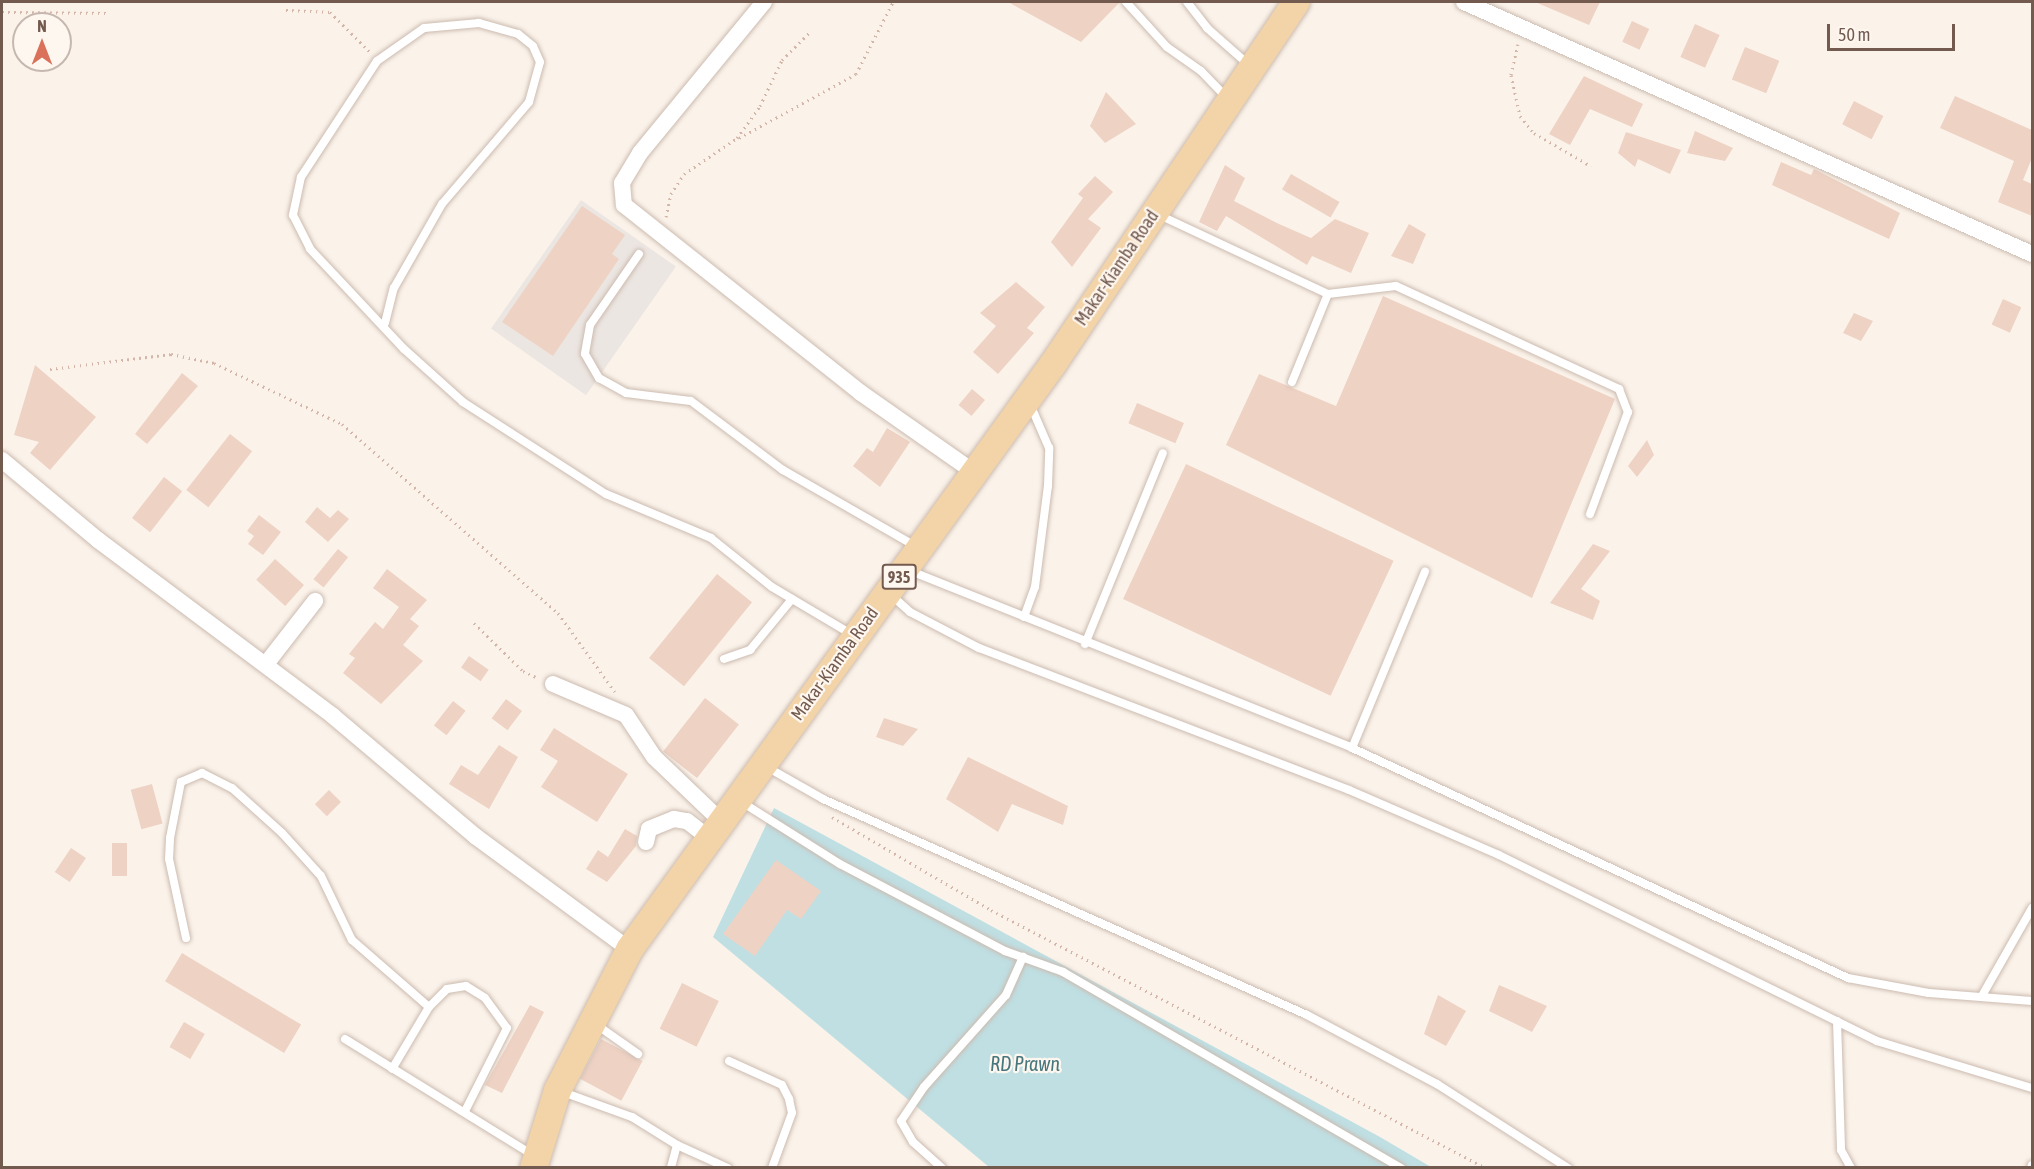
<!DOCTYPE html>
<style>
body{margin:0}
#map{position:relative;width:2034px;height:1169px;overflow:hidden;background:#fbf3ea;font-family:"Asap Condensed",sans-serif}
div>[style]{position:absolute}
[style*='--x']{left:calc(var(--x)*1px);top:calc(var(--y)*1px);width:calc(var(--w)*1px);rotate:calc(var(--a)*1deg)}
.industrial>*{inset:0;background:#ece6e2;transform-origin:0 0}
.water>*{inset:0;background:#bfdfe3}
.building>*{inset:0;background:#eed2c4;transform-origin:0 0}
.path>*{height:3px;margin-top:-1.5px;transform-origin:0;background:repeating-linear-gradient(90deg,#d3b6a7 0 1.5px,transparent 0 6px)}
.roads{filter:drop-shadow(0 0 2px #ccbbb0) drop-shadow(0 0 2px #ccbbb0)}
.service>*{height:8px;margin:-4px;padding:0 4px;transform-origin:4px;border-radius:4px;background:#fff}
.minor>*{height:16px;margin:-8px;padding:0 8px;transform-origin:8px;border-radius:8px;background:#fff}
.primary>*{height:27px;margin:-13.5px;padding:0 13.5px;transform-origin:13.5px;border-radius:13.5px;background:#f3d4a9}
span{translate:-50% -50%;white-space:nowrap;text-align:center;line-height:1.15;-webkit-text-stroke:4.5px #fef7f0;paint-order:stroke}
.shield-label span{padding:2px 4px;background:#fef7f0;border:2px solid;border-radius:4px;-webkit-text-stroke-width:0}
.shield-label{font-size:16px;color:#735a4f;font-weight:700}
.street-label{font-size:18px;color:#735a4f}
.water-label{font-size:20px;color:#47777d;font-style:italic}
.frame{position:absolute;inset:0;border:3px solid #735a4f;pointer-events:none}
.north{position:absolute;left:12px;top:12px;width:60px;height:60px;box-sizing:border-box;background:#fef7f0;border:2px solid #c6b8b0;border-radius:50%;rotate:0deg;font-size:16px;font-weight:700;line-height:24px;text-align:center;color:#735a4f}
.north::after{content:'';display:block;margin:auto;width:21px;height:27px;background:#d9715b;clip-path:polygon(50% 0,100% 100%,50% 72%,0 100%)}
.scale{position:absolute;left:1827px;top:24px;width:128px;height:27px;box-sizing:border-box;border:3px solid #735a4f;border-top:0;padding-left:8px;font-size:18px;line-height:21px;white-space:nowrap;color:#735a4f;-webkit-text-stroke:4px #fef7f0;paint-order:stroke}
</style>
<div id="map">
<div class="industrial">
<div style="left:581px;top:200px;width:116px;height:157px;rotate:35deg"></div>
</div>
<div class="water">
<div style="clip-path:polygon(774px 808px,1380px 1137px,1431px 1167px,989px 1167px,713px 937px)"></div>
</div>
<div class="building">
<div style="clip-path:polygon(1008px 2px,1120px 2px,1081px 42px)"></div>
<div style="clip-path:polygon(1535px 2px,1600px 2px,1589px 25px)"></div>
<div style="left:1632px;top:21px;width:19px;height:23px;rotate:25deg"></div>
<div style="left:1695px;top:24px;width:27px;height:36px;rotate:24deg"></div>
<div style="left:1745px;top:47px;width:37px;height:35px;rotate:22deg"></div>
<div style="clip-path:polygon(1584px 76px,1643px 104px,1632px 127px,1590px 109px,1570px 145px,1549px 134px)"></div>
<div style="clip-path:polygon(1106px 92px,1136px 124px,1105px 143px,1090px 126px)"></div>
<div style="clip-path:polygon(1955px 96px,2032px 130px,2032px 158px,2023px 180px,2032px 184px,2032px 216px,1998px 202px,2014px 161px,1940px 128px)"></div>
<div style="left:1854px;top:101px;width:33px;height:26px;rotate:27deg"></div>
<div style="clip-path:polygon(1695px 131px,1733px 148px,1725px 161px,1687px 153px)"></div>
<div style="clip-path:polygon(1626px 132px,1681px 150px,1670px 174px,1638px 159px,1635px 167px,1618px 153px)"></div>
<div style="clip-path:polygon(1781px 162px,1811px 175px,1814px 169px,1900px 213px,1889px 239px,1772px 185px)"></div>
<div style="clip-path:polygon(1225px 165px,1245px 178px,1234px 201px,1279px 224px,1311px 238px,1335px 219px,1369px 233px,1351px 273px,1312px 256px,1307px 265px,1226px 216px,1217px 231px,1199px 222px)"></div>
<div style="left:1291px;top:174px;width:56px;height:18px;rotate:30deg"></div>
<div style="clip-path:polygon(1095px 176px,1113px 192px,1088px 219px,1101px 228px,1072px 267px,1051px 242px,1083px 198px,1078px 194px)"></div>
<div style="clip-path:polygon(582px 206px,625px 235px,612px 254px,619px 259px,553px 356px,502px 322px)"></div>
<div style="clip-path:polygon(1409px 224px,1426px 234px,1413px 264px,1391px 256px)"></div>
<div style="clip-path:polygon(1016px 282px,1045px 307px,1027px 328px,1034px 333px,998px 374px,973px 352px,996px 326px,980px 313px)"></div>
<div style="clip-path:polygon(1383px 296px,1615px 399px,1532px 598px,1226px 445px,1259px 374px,1336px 406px)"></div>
<div style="left:2003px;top:299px;width:20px;height:28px;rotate:24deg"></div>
<div style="clip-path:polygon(1854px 313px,1873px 321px,1861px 341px,1843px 333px)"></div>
<div style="clip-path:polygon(35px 365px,96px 417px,50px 470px,30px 453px,39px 442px,14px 435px)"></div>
<div style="clip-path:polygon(182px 373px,198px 386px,147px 444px,135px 434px)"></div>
<div style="left:972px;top:389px;width:17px;height:21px;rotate:40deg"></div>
<div style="left:1137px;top:403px;width:51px;height:22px;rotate:23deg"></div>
<div style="clip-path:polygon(887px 428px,910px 442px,880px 487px,853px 466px,867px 448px,873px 452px)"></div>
<div style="left:230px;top:434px;width:28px;height:71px;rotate:38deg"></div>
<div style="clip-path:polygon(1647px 440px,1654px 455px,1637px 477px,1628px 466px)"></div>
<div style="left:1186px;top:464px;width:229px;height:149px;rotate:25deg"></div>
<div style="left:164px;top:477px;width:23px;height:52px;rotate:38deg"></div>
<div style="clip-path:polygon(317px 507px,330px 518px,338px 510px,349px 519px,328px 542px,305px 522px)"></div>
<div style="clip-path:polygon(259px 515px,281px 532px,263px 555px,248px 544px,254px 536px,247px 531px)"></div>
<div style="clip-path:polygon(1593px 544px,1610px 551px,1581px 589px,1600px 601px,1593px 620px,1550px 603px)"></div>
<div style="left:338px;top:549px;width:13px;height:39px;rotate:39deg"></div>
<div style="left:275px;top:559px;width:39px;height:28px;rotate:42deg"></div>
<div style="clip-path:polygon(387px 569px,427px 600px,410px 619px,419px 626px,403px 645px,423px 661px,381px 704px,343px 673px,355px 658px,349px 654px,375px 622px,383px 629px,399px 607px,373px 588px)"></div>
<div style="left:717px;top:574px;width:45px;height:108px;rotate:39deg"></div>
<div style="left:469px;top:656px;width:24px;height:14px;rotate:35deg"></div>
<div style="left:705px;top:698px;width:43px;height:68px;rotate:38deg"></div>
<div style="left:506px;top:699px;width:20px;height:24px;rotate:37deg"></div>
<div style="left:453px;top:701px;width:16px;height:31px;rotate:38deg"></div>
<div style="clip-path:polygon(884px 718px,918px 729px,903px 746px,876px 737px)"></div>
<div style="clip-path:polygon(554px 728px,628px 774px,597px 822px,541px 787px,558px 761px,540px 750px)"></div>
<div style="clip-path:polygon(499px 745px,518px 757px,489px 809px,449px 784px,461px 765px,478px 775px)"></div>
<div style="clip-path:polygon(968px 757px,1068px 806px,1063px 825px,1012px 804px,998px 832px,946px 799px)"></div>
<div style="left:152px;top:784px;width:41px;height:22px;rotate:75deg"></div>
<div style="left:329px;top:790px;width:17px;height:20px;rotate:45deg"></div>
<div style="clip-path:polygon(625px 829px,637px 836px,636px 846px,607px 882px,586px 869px,598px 850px,608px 857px)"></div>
<div style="left:112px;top:843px;width:15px;height:33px"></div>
<div style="left:71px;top:848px;width:18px;height:29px;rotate:34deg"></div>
<div style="clip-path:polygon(776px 860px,821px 891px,801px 919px,787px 910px,755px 956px,723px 934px)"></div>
<div style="left:182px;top:953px;width:139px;height:33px;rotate:31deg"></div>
<div style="left:682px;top:983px;width:41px;height:51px;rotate:26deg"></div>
<div style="clip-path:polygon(1499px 985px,1547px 1006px,1532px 1032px,1489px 1011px)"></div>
<div style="clip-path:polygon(1438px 995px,1466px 1011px,1446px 1046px,1424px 1034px)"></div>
<div style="clip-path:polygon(530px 1005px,544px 1012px,502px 1093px,485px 1085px)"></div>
<div style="left:184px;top:1022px;width:24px;height:29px;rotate:30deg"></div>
<div style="left:601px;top:1039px;width:47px;height:45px;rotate:28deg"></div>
</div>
<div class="path">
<div style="--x:286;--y:10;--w:44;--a:2.6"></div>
<div style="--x:330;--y:12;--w:58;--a:45"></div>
<div style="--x:2;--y:12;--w:106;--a:0.5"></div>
<div style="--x:1518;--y:44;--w:32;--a:103"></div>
<div style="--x:1511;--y:75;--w:42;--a:77.6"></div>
<div style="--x:1520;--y:116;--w:22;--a:51"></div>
<div style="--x:1534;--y:133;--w:66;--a:30.1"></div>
<div style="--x:739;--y:138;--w:133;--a:-28.7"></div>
<div style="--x:856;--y:74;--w:81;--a:-62.8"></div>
<div style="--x:666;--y:217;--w:24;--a:-78"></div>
<div style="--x:671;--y:194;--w:24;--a:-57"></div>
<div style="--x:684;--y:174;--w:64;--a:-34.2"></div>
<div style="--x:737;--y:138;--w:39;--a:-54"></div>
<div style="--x:760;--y:106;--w:51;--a:-64.4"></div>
<div style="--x:782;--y:60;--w:38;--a:-45"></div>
<div style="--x:50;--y:369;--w:122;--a:-7.1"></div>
<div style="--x:171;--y:354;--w:44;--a:11.8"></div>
<div style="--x:214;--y:363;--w:142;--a:25.5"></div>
<div style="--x:342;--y:424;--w:287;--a:41.2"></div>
<div style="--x:558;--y:613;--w:97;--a:54.2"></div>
<div style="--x:474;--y:623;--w:69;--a:44.4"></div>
<div style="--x:523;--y:671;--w:17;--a:25"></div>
<div style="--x:832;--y:817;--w:184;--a:30.3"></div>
<div style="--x:991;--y:910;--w:558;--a:27.53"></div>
</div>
<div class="roads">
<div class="service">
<div style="--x:1126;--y:2;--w:61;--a:47.7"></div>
<div style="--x:1167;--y:47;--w:42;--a:35.2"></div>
<div style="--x:1201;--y:71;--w:37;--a:46"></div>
<div style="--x:1187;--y:2;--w:33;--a:52"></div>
<div style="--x:1207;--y:28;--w:56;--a:41.4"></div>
<div style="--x:1157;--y:214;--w:189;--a:25.1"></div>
<div style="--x:1328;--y:294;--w:68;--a:-6.7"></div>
<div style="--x:1396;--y:286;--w:246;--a:24.8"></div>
<div style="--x:1619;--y:389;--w:25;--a:69"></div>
<div style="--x:1628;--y:412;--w:109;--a:110.4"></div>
<div style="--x:639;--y:254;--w:86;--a:124.6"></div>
<div style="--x:590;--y:325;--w:29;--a:100"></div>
<div style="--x:585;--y:354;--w:28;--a:60"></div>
<div style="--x:599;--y:378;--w:31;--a:29"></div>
<div style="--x:626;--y:393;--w:65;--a:7"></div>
<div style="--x:691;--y:401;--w:115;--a:36.9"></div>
<div style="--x:783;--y:470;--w:155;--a:29.9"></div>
<div style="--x:385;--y:323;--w:36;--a:-76"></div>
<div style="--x:394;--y:288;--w:97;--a:-60.3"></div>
<div style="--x:442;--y:204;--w:134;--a:-49.5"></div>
<div style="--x:529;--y:102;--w:41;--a:-74.6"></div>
<div style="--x:540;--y:62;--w:17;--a:-114"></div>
<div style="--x:533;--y:46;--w:19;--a:-141"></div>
<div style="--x:518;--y:34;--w:41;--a:-164.2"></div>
<div style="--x:479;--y:23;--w:55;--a:174.8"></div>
<div style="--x:424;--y:28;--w:57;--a:144.9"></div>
<div style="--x:377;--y:61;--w:139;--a:123.2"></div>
<div style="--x:301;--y:177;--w:39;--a:102"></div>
<div style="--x:293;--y:215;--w:38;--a:63"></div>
<div style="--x:310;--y:249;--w:137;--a:46.8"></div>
<div style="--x:404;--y:349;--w:79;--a:41.9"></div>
<div style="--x:463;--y:402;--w:170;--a:32.8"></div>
<div style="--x:606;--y:494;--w:114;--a:22.7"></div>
<div style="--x:711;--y:538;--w:78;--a:38.8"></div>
<div style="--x:772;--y:587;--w:92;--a:30.7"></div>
<div style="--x:1292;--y:382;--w:95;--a:-67.8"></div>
<div style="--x:908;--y:570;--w:478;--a:21.8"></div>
<div style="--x:1352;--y:748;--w:547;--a:24.88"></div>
<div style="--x:1848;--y:978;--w:82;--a:10.5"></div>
<div style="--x:1929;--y:993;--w:103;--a:4.4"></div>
<div style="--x:890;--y:594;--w:27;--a:42"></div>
<div style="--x:910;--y:612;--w:78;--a:27.6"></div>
<div style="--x:979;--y:648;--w:396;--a:21"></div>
<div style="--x:1349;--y:790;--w:163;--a:23.4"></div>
<div style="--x:1499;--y:855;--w:421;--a:26.2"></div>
<div style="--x:1877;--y:1041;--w:162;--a:16.9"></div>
<div style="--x:1024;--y:617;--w:32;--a:-70"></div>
<div style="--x:1035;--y:587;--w:102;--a:-82.7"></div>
<div style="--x:1048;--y:486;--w:38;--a:-88"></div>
<div style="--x:1049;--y:448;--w:48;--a:-113.4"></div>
<div style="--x:1085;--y:644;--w:206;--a:-67.8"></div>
<div style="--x:724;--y:659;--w:28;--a:-19"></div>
<div style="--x:750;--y:650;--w:66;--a:-50.5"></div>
<div style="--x:1352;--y:748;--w:191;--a:-67.5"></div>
<div style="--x:765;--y:766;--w:67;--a:29.6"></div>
<div style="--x:823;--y:799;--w:530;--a:24.05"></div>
<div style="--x:1307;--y:1015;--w:147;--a:28"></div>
<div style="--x:1437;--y:1084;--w:156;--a:32.7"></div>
<div style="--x:740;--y:801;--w:118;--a:32.2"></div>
<div style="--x:840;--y:864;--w:187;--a:27.8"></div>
<div style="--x:1005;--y:951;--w:62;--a:19.9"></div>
<div style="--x:1063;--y:972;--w:391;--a:30.1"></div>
<div style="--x:186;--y:938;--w:81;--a:-102.1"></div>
<div style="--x:169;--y:859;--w:21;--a:-87"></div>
<div style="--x:170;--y:838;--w:57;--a:-78.9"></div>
<div style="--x:181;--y:782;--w:23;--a:-23"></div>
<div style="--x:202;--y:773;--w:34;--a:27"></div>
<div style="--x:232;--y:788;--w:67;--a:42"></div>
<div style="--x:282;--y:833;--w:58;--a:47.8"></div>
<div style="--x:321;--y:876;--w:71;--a:64.2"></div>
<div style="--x:352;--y:940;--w:102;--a:41"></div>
<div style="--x:429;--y:1007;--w:72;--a:120.8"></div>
<div style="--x:1983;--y:994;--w:99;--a:-60.3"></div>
<div style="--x:429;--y:1007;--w:25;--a:-45"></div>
<div style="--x:447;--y:989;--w:19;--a:-9"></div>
<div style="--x:466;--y:986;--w:22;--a:32"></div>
<div style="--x:485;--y:998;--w:37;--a:54"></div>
<div style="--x:507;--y:1028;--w:93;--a:116.8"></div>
<div style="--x:1837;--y:1021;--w:129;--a:88.2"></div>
<div style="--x:1841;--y:1150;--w:21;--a:61"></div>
<div style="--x:594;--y:1023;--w:54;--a:35.2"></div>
<div style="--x:345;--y:1039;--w:221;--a:31.7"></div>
<div style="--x:729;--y:1061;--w:58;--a:24.4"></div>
<div style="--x:782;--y:1085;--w:16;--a:63"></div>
<div style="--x:789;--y:1099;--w:14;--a:78"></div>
<div style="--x:792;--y:1113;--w:59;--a:110"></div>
<div style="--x:560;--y:1091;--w:77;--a:19.9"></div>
<div style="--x:632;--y:1117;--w:53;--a:31.9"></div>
<div style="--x:677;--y:1145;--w:24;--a:105"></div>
<div style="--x:677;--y:1145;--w:56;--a:24.3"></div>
<div style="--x:942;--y:1168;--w:39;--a:-138"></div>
<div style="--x:913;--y:1142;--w:24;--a:-120"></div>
<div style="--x:901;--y:1121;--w:41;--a:-55.9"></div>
<div style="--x:924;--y:1087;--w:123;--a:-48.3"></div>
<div style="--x:1006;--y:995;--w:42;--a:-65.9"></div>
<div style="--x:2031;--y:1168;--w:3;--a:-72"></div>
</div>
<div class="minor">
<div style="--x:764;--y:2;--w:195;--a:129.4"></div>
<div style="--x:640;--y:153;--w:35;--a:121"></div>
<div style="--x:622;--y:183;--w:22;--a:85"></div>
<div style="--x:624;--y:205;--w:303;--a:38.4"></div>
<div style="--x:861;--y:393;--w:138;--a:35"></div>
<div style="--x:1464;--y:2;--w:621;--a:23.93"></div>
<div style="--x:2;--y:460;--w:125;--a:39.8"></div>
<div style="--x:98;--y:540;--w:294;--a:36.8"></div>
<div style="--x:333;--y:716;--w:186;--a:40.2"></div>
<div style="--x:475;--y:836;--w:191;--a:36.3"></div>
<div style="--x:266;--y:664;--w:80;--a:-52.1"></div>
<div style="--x:553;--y:684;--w:79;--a:23"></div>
<div style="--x:626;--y:715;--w:50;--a:56.3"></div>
<div style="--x:654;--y:757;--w:93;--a:43.7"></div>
<div style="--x:646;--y:842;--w:13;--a:-77"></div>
<div style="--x:649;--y:829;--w:27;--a:-22"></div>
<div style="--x:674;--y:819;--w:13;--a:9"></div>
<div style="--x:687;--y:821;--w:28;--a:38"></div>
</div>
<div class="primary">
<div style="--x:533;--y:1168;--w:82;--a:-72.9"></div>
<div style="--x:557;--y:1090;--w:158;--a:-62.9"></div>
<div style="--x:629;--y:949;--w:723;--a:-54.11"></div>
<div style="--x:1053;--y:363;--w:435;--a:-56.1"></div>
</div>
</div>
<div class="shield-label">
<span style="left:899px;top:577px">935</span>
</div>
<div class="street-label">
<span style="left:1117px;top:268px;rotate:-56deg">Makar-Kiamba Road</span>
<span style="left:835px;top:664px;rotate:-54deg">Makar-Kiamba Road</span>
</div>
<div class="water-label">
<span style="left:1025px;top:1063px">RD Prawn</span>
</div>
<div class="frame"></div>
<div class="north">N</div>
<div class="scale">50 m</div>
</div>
